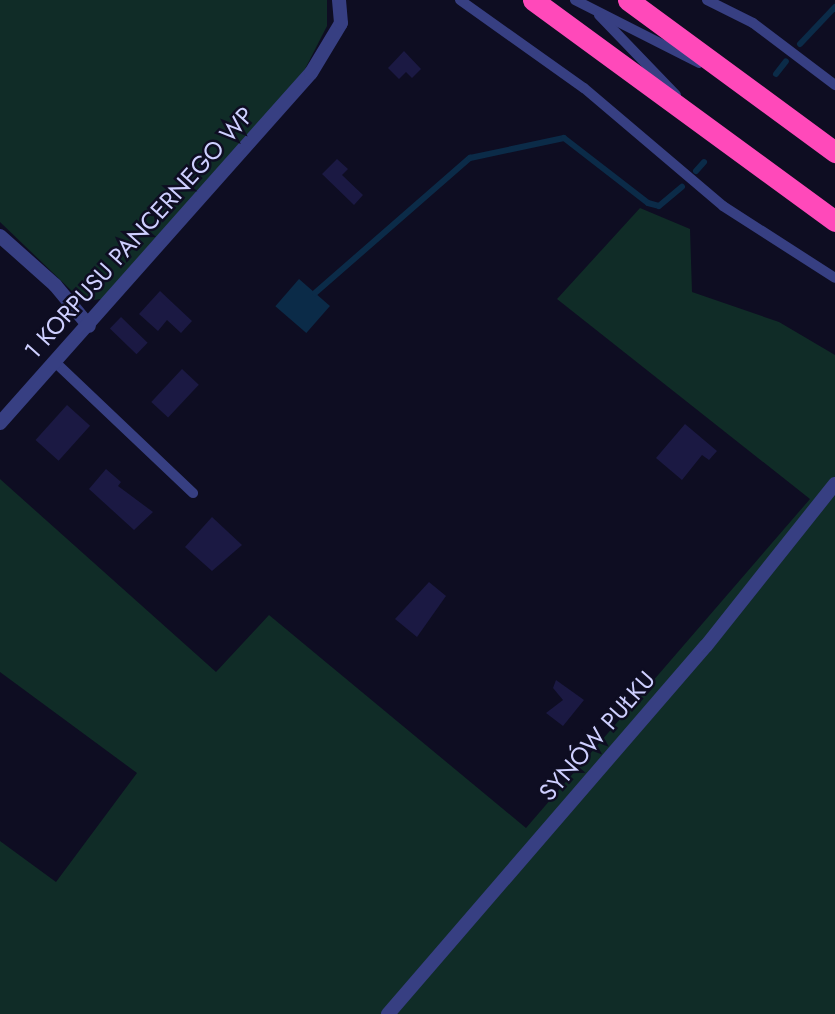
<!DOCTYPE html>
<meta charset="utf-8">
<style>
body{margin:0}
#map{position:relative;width:835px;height:1014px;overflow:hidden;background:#0e0d22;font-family:Jost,sans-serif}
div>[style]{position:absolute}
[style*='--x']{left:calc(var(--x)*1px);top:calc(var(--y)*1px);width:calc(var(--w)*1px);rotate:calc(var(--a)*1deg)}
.green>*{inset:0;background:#102c27}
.water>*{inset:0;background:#0b2b48;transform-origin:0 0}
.stream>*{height:6px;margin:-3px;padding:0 3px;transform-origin:3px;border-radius:3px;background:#0b2b48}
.building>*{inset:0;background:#1b1943;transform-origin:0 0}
.service>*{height:10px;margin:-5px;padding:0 5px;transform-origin:5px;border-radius:5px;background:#373f82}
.minor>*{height:14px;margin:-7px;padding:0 7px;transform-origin:7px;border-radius:7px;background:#373f82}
.motorway>*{height:21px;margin:-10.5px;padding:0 10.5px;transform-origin:10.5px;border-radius:10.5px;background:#ff49ba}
span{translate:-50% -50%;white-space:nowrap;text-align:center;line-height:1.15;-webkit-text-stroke:5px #0e0d22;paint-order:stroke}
.street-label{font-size:24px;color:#cecfff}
</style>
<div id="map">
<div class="green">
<div style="clip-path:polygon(0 0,327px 0,327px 26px,304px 71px,106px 298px,89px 301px,77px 296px,0 222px)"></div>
<div style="clip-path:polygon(640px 208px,690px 229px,692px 292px,779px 322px,835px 355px,835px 1014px,0 1014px,0 841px,56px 882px,137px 773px,0 672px,0 479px,216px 672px,269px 615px,526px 828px,810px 499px,557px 299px)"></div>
</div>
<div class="water">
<div style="left:299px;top:279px;width:41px;height:36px;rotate:41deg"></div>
</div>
<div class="stream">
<div style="--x:800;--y:44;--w:51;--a:-46.6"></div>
<div style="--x:776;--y:74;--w:16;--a:-52"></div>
<div style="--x:696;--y:171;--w:12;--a:-48"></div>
<div style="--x:315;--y:293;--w:206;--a:-41.1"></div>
<div style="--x:470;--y:158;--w:96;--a:-12"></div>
<div style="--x:564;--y:138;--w:106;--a:37.7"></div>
<div style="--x:648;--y:203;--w:11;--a:15"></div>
<div style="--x:659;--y:206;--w:30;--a:-40"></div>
</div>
<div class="building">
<div style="clip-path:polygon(404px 51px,421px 69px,412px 78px,406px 72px,399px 79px,388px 68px)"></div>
<div style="clip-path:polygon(337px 159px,348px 169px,342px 175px,363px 195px,354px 205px,322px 174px)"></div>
<div style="clip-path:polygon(160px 291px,192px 321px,181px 333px,167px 320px,158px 331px,139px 314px)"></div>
<div style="left:121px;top:317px;width:37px;height:16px;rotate:44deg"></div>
<div style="left:182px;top:369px;width:23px;height:45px;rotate:43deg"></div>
<div style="left:67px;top:405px;width:31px;height:47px;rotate:42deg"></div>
<div style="clip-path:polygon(685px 424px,717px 451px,709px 460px,702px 455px,682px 480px,656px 458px)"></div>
<div style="clip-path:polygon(106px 469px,121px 482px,118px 486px,153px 512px,134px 530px,89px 489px)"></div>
<div style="clip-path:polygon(212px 517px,242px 545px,212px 571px,185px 547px)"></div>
<div style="clip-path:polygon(429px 582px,446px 596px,417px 637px,395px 619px)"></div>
<div style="clip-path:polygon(556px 680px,584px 700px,563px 726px,546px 713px,563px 700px,553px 688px)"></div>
</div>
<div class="service">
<div style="--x:460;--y:0;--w:152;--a:35.4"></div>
<div style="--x:584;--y:88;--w:182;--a:40.3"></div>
<div style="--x:723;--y:206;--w:133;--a:32.7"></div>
<div style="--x:575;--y:0;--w:139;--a:26.9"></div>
<div style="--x:707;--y:0;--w:51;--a:26.6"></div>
<div style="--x:753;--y:23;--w:103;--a:37.1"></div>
<div style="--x:599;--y:15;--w:111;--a:46.1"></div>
<div style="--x:56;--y:363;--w:189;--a:43.5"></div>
</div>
<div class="minor">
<div style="--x:0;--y:236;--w:74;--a:41.7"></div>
<div style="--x:55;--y:285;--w:53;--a:50.3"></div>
<div style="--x:0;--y:423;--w:468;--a:-48.4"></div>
<div style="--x:311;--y:73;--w:58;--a:-59"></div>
<div style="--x:341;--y:23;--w:23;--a:-95"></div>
<div style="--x:388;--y:1014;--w:486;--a:-49.2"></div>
<div style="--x:706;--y:646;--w:207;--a:-51.5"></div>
</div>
<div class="motorway">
<div style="--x:533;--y:0;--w:374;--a:36.2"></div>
<div style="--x:628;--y:0;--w:257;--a:36.3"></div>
</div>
<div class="street-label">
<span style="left:139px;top:233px;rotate:-48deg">1 KORPUSU PANCERNEGO WP</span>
<span style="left:597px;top:736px;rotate:-49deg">SYNÓW PUŁKU</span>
</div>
</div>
